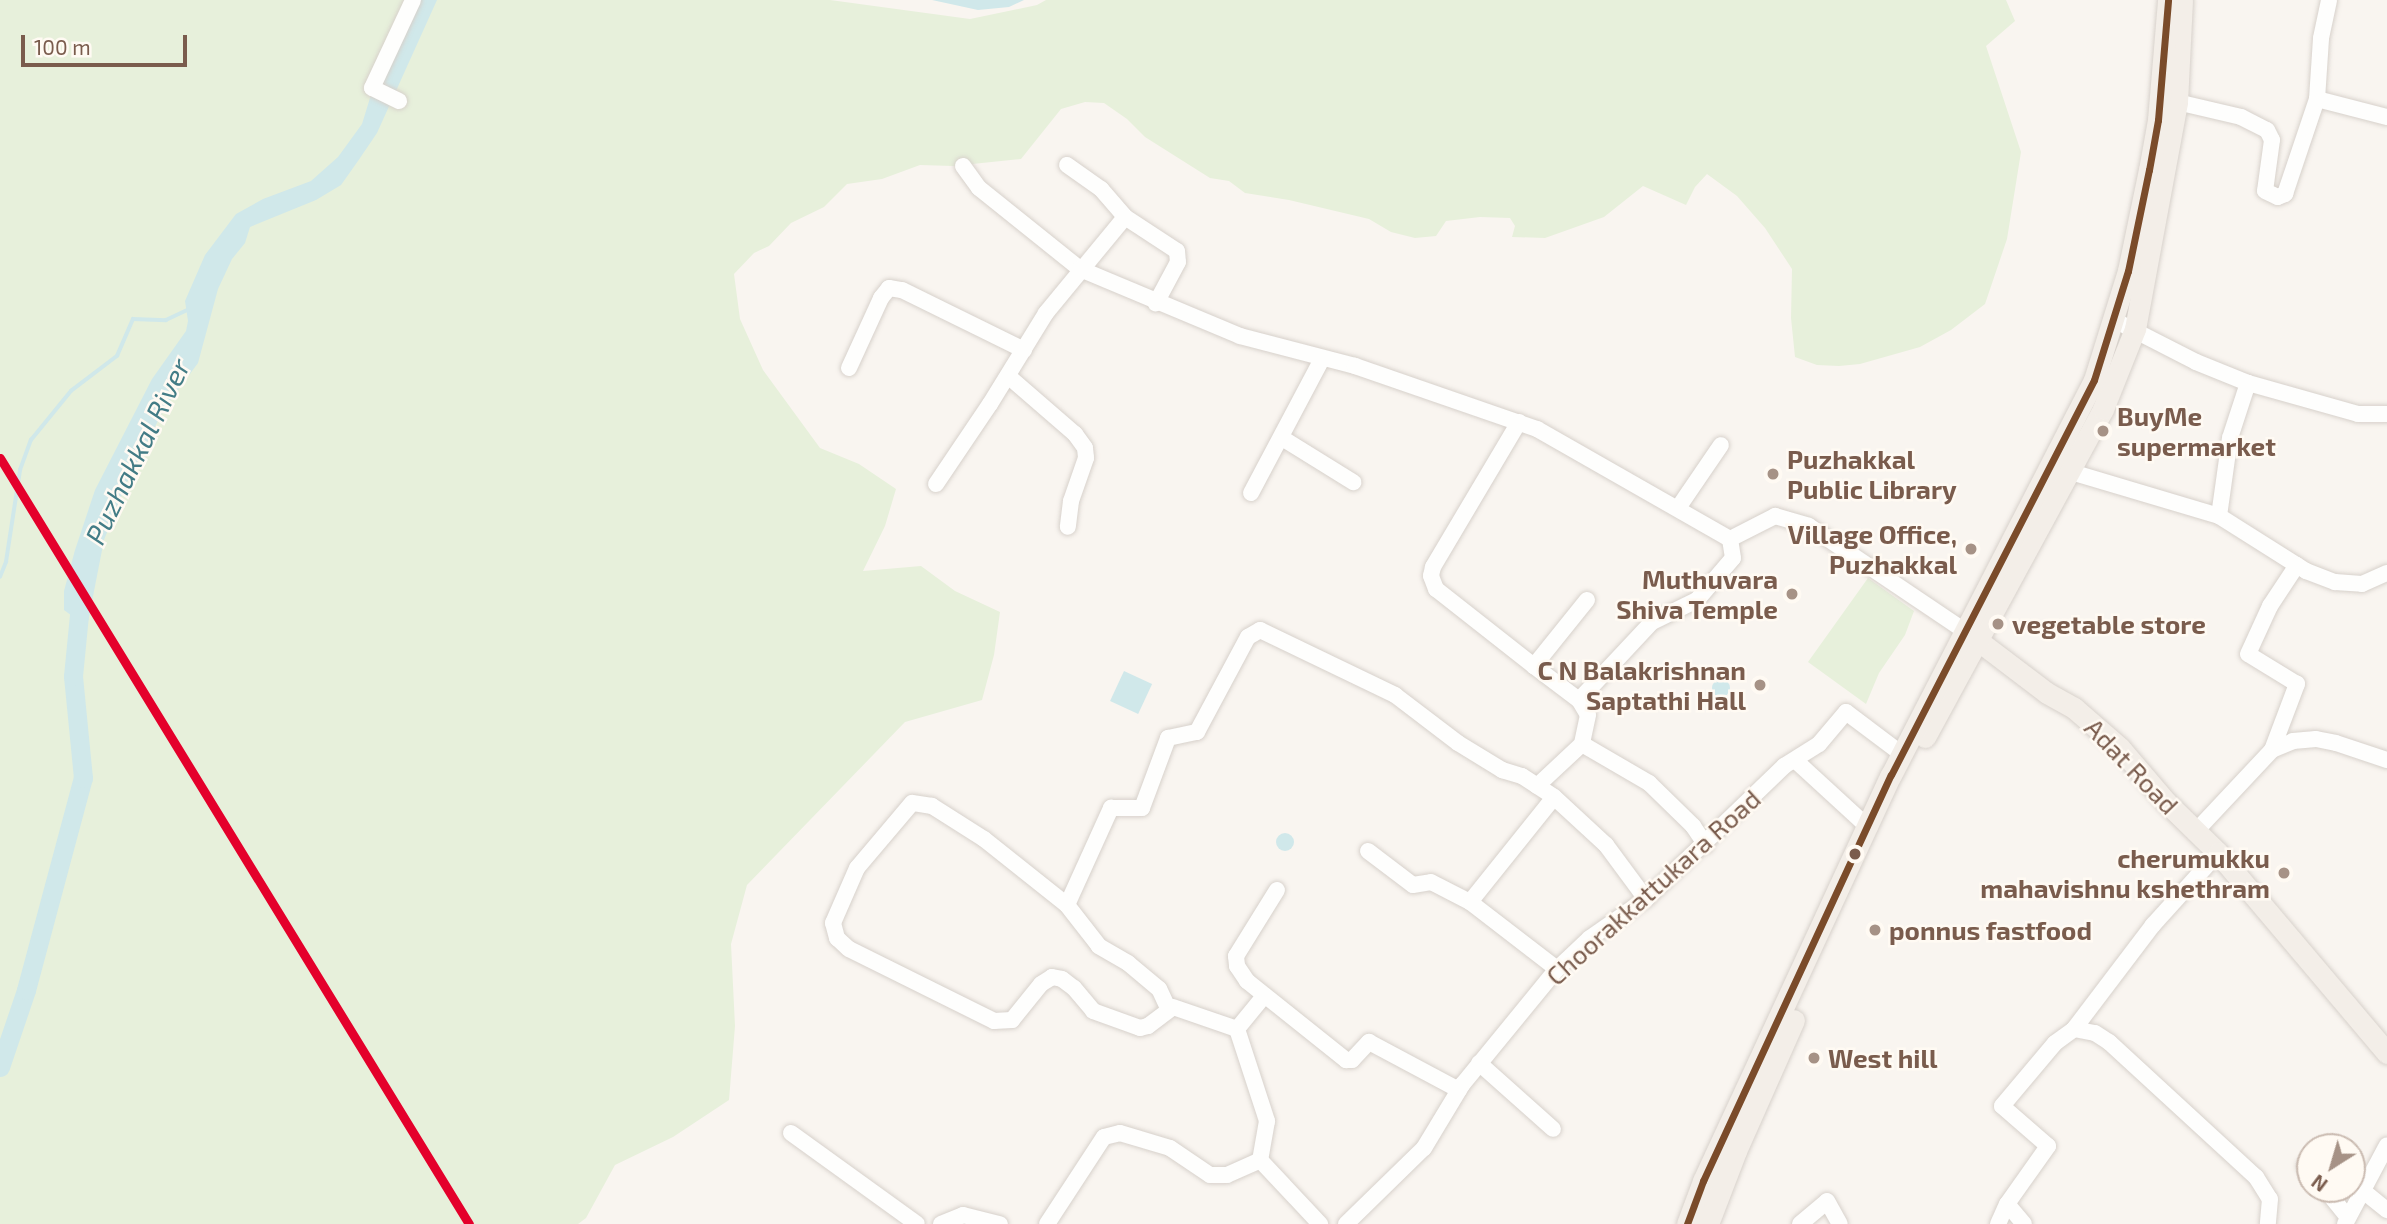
<!DOCTYPE html>
<style>
body{margin:0}
#map{position:relative;width:2387px;height:1224px;overflow:hidden;background:#f9f5f0;font-family:"Exo 2",sans-serif}
div>[style]{position:absolute}
[style*='--x']{left:calc(var(--x)*1px);top:calc(var(--y)*1px);width:calc(var(--w)*1px);rotate:calc(var(--a)*1deg)}
.green>*{inset:0;background:#e7f0db}
.water>*{inset:0;background:#d0e8ea;transform-origin:0 0}
.round{border-radius:50%}
.stream>*{height:3.5px;margin:-1.75px;padding:0 1.75px;transform-origin:1.75px;border-radius:1.75px;background:#d0e8ea}
.river>*{height:19px;margin:-9.5px;padding:0 9.5px;transform-origin:9.5px;border-radius:9.5px;background:#d0e8ea}
.roads{filter:drop-shadow(0 0 2px #d7d1cb) drop-shadow(0 0 2px #d7d1cb)}
.minor>*{height:16px;margin:-8px;padding:0 8px;transform-origin:8px;border-radius:8px;background:#fefefd}
.major>*{height:21px;margin:-10.5px;padding:0 10.5px;transform-origin:10.5px;border-radius:10.5px;background:#f3eee8}
.bus-1>*{height:7px;margin:-3.5px;padding:0 3.5px;transform-origin:3.5px;border-radius:3.5px;background:#7a4b2a}
.rail-1>*{height:9px;margin:-4.5px;padding:0 4.5px;transform-origin:4.5px;border-radius:4.5px;background:#e4002b}
.dots>*{width:19px;height:19px;translate:-50% -50%;box-sizing:border-box;border:4px solid #fffaf3;border-radius:50%}
span{translate:-50% -50%;white-space:nowrap;text-align:center;line-height:1.15;-webkit-text-stroke:5px #fffaf3;paint-order:stroke}
.poi-label{font-size:26px;color:#7a5c4d;font-weight:700}
.left{translate:0 -50%;text-align:left}
.right{translate:-100% -50%;text-align:right}
.street-label{font-size:26px;color:#7a5c4d}
.water-label{font-size:28px;color:#437c86;font-style:italic}
.north{position:absolute;left:2296px;top:1133px;width:70px;height:70px;box-sizing:border-box;background:#fffaf3;border:2px solid #cabbb1;border-radius:50%;rotate:217deg;font-size:19px;font-weight:700;line-height:28px;text-align:center;color:#7a5c4d}
.north::after{content:'';display:block;margin:auto;width:24px;height:32px;background:#a69286;clip-path:polygon(50% 0,100% 100%,50% 72%,0 100%)}
.scale{position:absolute;left:21px;top:35px;width:166px;height:32px;box-sizing:border-box;border:4px solid #7a5c4d;border-top:0;padding-left:9px;font-size:21px;line-height:24px;white-space:nowrap;color:#7a5c4d;-webkit-text-stroke:5px #fffaf3;paint-order:stroke}
</style>
<div id="map">
<div class="green">
<div style="clip-path:polygon(0 0,830px 0,970px 19px,1037px 5px,1046px 0,2006px 0,2015px 21px,1986px 46px,2021px 152px,2007px 239px,1985px 304px,1951px 330px,1920px 347px,1860px 364px,1839px 366px,1817px 365px,1795px 357px,1791px 318px,1792px 269px,1765px 228px,1737px 196px,1707px 174px,1695px 187px,1686px 205px,1643px 186px,1604px 217px,1545px 238px,1512px 237px,1515px 226px,1510px 218px,1480px 217px,1446px 221px,1436px 236px,1415px 238px,1391px 232px,1369px 219px,1289px 200px,1245px 193px,1229px 181px,1210px 178px,1145px 137px,1127px 119px,1104px 103px,1085px 102px,1061px 109px,1021px 159px,953px 166px,920px 165px,882px 179px,847px 184px,824px 207px,791px 223px,769px 246px,754px 253px,734px 274px,740px 319px,763px 370px,820px 448px,859px 464px,896px 489px,885px 526px,863px 571px,921px 566px,955px 591px,1000px 612px,994px 655px,982px 700px,905px 722px,747px 885px,731px 944px,735px 1026px,729px 1100px,673px 1137px,615px 1165px,586px 1218px,578px 1224px,0 1224px)"></div>
<div style="clip-path:polygon(1868px 578px,1914px 611px,1905px 635px,1879px 673px,1866px 704px,1808px 662px)"></div>
</div>
<div class="water">
<div style="clip-path:polygon(416px 0,437px 0,377px 133px,358px 161px,341px 185px,316px 200px,250px 227px,245px 243px,232px 259px,218px 289px,198px 363px,164px 409px,126px 484px,104px 540px,87px 627px,64px 610px,64px 591px,75px 550px,95px 490px,152px 379px,186px 331px,188px 321px,185px 301px,205px 255px,236px 214px,263px 199px,311px 181px,338px 157px,362px 124px,370px 98px)"></div>
<div style="clip-path:polygon(932px 0,1024px 0,1009px 7px,978px 10px)"></div>
<div style="left:1124px;top:671px;width:31px;height:33px;rotate:25deg"></div>
<div class="round" style="left:1712px;top:679px;width:18px;height:18px"></div>
<div class="round" style="left:1276px;top:833px;width:18px;height:18px"></div>
</div>
<div class="stream">
<div style="--x:0;--y:577;--w:16;--a:-68"></div>
<div style="--x:6;--y:562;--w:93;--a:-81.3"></div>
<div style="--x:20;--y:470;--w:32;--a:-70"></div>
<div style="--x:31;--y:440;--w:63;--a:-50.8"></div>
<div style="--x:71;--y:391;--w:58;--a:-37.3"></div>
<div style="--x:117;--y:356;--w:40;--a:-66.6"></div>
<div style="--x:133;--y:319;--w:33;--a:2"></div>
<div style="--x:166;--y:320;--w:26;--a:-25"></div>
</div>
<div class="river">
<div style="--x:0;--y:1067;--w:81;--a:-71.3"></div>
<div style="--x:26;--y:990;--w:220;--a:-75"></div>
<div style="--x:83;--y:778;--w:102;--a:-95.6"></div>
<div style="--x:73;--y:676;--w:81;--a:-84.4"></div>
</div>
<div class="roads">
<div class="minor">
<div style="--x:2317;--y:99;--w:72;--a:14.4"></div>
<div style="--x:399;--y:101;--w:30;--a:-154"></div>
<div style="--x:372;--y:88;--w:97;--a:-65"></div>
<div style="--x:2177;--y:102;--w:66;--a:13.2"></div>
<div style="--x:2241;--y:117;--w:29;--a:27"></div>
<div style="--x:2267;--y:130;--w:11;--a:63"></div>
<div style="--x:2272;--y:140;--w:51;--a:97.8"></div>
<div style="--x:2265;--y:191;--w:14;--a:25"></div>
<div style="--x:2278;--y:197;--w:8;--a:-23"></div>
<div style="--x:2285;--y:194;--w:100;--a:-71.4"></div>
<div style="--x:2317;--y:99;--w:61;--a:-86.2"></div>
<div style="--x:2321;--y:38;--w:39;--a:-78"></div>
<div style="--x:1067;--y:165;--w:42;--a:35.2"></div>
<div style="--x:1101;--y:189;--w:37;--a:49"></div>
<div style="--x:1125;--y:217;--w:62;--a:33.2"></div>
<div style="--x:1177;--y:251;--w:11;--a:85"></div>
<div style="--x:1178;--y:262;--w:47;--a:118.2"></div>
<div style="--x:963;--y:166;--w:27;--a:54"></div>
<div style="--x:979;--y:188;--w:129;--a:38.7"></div>
<div style="--x:1080;--y:269;--w:173;--a:22.7"></div>
<div style="--x:1240;--y:336;--w:119;--a:14.6"></div>
<div style="--x:1355;--y:366;--w:193;--a:19.1"></div>
<div style="--x:1537;--y:429;--w:222;--a:29.7"></div>
<div style="--x:1730;--y:539;--w:51;--a:-27.1"></div>
<div style="--x:1775;--y:516;--w:35;--a:16"></div>
<div style="--x:1809;--y:526;--w:186;--a:34"></div>
<div style="--x:2114;--y:320;--w:92;--a:27.1"></div>
<div style="--x:2196;--y:362;--w:56;--a:22"></div>
<div style="--x:2248;--y:383;--w:114;--a:15.7"></div>
<div style="--x:2358;--y:414;--w:29;--a:0"></div>
<div style="--x:849;--y:368;--w:77;--a:-65.4"></div>
<div style="--x:881;--y:298;--w:13;--a:-51"></div>
<div style="--x:889;--y:288;--w:13;--a:9"></div>
<div style="--x:902;--y:290;--w:136;--a:26.2"></div>
<div style="--x:1008;--y:376;--w:89;--a:40.9"></div>
<div style="--x:1075;--y:434;--w:17;--a:54"></div>
<div style="--x:1085;--y:448;--w:10;--a:84"></div>
<div style="--x:1086;--y:458;--w:46;--a:109.2"></div>
<div style="--x:1071;--y:501;--w:26;--a:97"></div>
<div style="--x:1519;--y:422;--w:169;--a:120.7"></div>
<div style="--x:1433;--y:567;--w:9;--a:103"></div>
<div style="--x:1431;--y:576;--w:14;--a:69"></div>
<div style="--x:1436;--y:589;--w:125;--a:38.2"></div>
<div style="--x:1282;--y:438;--w:84;--a:31.8"></div>
<div style="--x:2068;--y:471;--w:158;--a:16.6"></div>
<div style="--x:2219;--y:516;--w:103;--a:32.3"></div>
<div style="--x:2306;--y:571;--w:31;--a:21"></div>
<div style="--x:2335;--y:582;--w:27;--a:4"></div>
<div style="--x:2362;--y:584;--w:27;--a:-24"></div>
<div style="--x:936;--y:484;--w:97;--a:-56"></div>
<div style="--x:990;--y:404;--w:107;--a:-58.4"></div>
<div style="--x:1046;--y:313;--w:124;--a:-50.5"></div>
<div style="--x:1251;--y:493;--w:152;--a:-62.1"></div>
<div style="--x:1678;--y:508;--w:76;--a:-55.7"></div>
<div style="--x:2219;--y:516;--w:79;--a:-82"></div>
<div style="--x:2230;--y:438;--w:58;--a:-71.9"></div>
<div style="--x:1587;--y:600;--w:85;--a:128.8"></div>
<div style="--x:1534;--y:666;--w:56;--a:37.1"></div>
<div style="--x:1579;--y:700;--w:107;--a:-46.9"></div>
<div style="--x:1652;--y:622;--w:50;--a:-26.1"></div>
<div style="--x:1697;--y:600;--w:55;--a:-49.4"></div>
<div style="--x:1733;--y:558;--w:19;--a:-99"></div>
<div style="--x:1579;--y:700;--w:17;--a:59"></div>
<div style="--x:1588;--y:715;--w:30;--a:102"></div>
<div style="--x:1582;--y:744;--w:78;--a:30.2"></div>
<div style="--x:1649;--y:783;--w:62;--a:44.3"></div>
<div style="--x:1693;--y:826;--w:23;--a:56"></div>
<div style="--x:2272;--y:750;--w:71;--a:-69.3"></div>
<div style="--x:2297;--y:684;--w:57;--a:-148.5"></div>
<div style="--x:2248;--y:654;--w:53;--a:-65.4"></div>
<div style="--x:2270;--y:606;--w:49;--a:-56.6"></div>
<div style="--x:1796;--y:761;--w:99;--a:42.5"></div>
<div style="--x:1537;--y:786;--w:62;--a:-43"></div>
<div style="--x:2196;--y:831;--w:111;--a:-46.8"></div>
<div style="--x:2272;--y:750;--w:23;--a:-23"></div>
<div style="--x:2293;--y:741;--w:23;--a:-5"></div>
<div style="--x:2316;--y:739;--w:20;--a:11"></div>
<div style="--x:2336;--y:743;--w:54;--a:18.4"></div>
<div style="--x:1368;--y:851;--w:56;--a:37.1"></div>
<div style="--x:1413;--y:885;--w:18;--a:-9"></div>
<div style="--x:1431;--y:882;--w:44;--a:27.1"></div>
<div style="--x:1470;--y:902;--w:110;--a:37.6"></div>
<div style="--x:1277;--y:890;--w:78;--a:121.8"></div>
<div style="--x:1236;--y:956;--w:10;--a:84"></div>
<div style="--x:1237;--y:966;--w:18;--a:56"></div>
<div style="--x:1247;--y:981;--w:127;--a:38.6"></div>
<div style="--x:1346;--y:1060;--w:6;--a:0"></div>
<div style="--x:1352;--y:1060;--w:25;--a:-47"></div>
<div style="--x:1369;--y:1042;--w:102;--a:28.1"></div>
<div style="--x:1470;--y:902;--w:134;--a:-51.3"></div>
<div style="--x:1067;--y:905;--w:106;--a:-141.5"></div>
<div style="--x:984;--y:839;--w:62;--a:-147.6"></div>
<div style="--x:932;--y:806;--w:20;--a:-171"></div>
<div style="--x:912;--y:803;--w:85;--a:130.2"></div>
<div style="--x:857;--y:868;--w:60;--a:113.6"></div>
<div style="--x:833;--y:923;--w:16;--a:75"></div>
<div style="--x:837;--y:938;--w:16;--a:43"></div>
<div style="--x:849;--y:949;--w:162;--a:26.4"></div>
<div style="--x:994;--y:1021;--w:18;--a:-3"></div>
<div style="--x:1012;--y:1020;--w:46;--a:-51.1"></div>
<div style="--x:1041;--y:984;--w:13;--a:-32"></div>
<div style="--x:1052;--y:977;--w:10;--a:11"></div>
<div style="--x:1062;--y:979;--w:15;--a:37"></div>
<div style="--x:1074;--y:988;--w:30;--a:50"></div>
<div style="--x:1093;--y:1011;--w:50;--a:19.9"></div>
<div style="--x:1140;--y:1028;--w:8;--a:-14"></div>
<div style="--x:1148;--y:1026;--w:31;--a:-37"></div>
<div style="--x:1173;--y:1007;--w:68;--a:19"></div>
<div style="--x:1237;--y:1029;--w:97;--a:71.9"></div>
<div style="--x:1267;--y:1121;--w:40;--a:100"></div>
<div style="--x:1168;--y:1008;--w:21;--a:-115"></div>
<div style="--x:1159;--y:989;--w:40;--a:-140"></div>
<div style="--x:1128;--y:963;--w:34;--a:-150"></div>
<div style="--x:1099;--y:946;--w:52;--a:-128"></div>
<div style="--x:1067;--y:905;--w:107;--a:-65.6"></div>
<div style="--x:1111;--y:808;--w:31;--a:0"></div>
<div style="--x:1142;--y:808;--w:75;--a:-69.6"></div>
<div style="--x:1168;--y:738;--w:30;--a:-12"></div>
<div style="--x:1197;--y:732;--w:108;--a:-61.8"></div>
<div style="--x:1248;--y:637;--w:14;--a:-30"></div>
<div style="--x:1260;--y:630;--w:150;--a:25.7"></div>
<div style="--x:1395;--y:695;--w:79;--a:37.3"></div>
<div style="--x:1458;--y:743;--w:52;--a:31.5"></div>
<div style="--x:1502;--y:770;--w:21;--a:17"></div>
<div style="--x:1522;--y:776;--w:38;--a:33"></div>
<div style="--x:1554;--y:797;--w:71;--a:42.7"></div>
<div style="--x:1606;--y:845;--w:67;--a:53.5"></div>
<div style="--x:1237;--y:1029;--w:43;--a:-50.7"></div>
<div style="--x:2074;--y:1029;--w:131;--a:-52.8"></div>
<div style="--x:2153;--y:925;--w:97;--a:-47.9"></div>
<div style="--x:1479;--y:1063;--w:99;--a:41.7"></div>
<div style="--x:791;--y:1133;--w:155;--a:35.8"></div>
<div style="--x:2305;--y:1166;--w:8;--a:50"></div>
<div style="--x:2325;--y:1189;--w:36;--a:51"></div>
<div style="--x:2362;--y:1190;--w:32;--a:39"></div>
<div style="--x:941;--y:1224;--w:24;--a:-22"></div>
<div style="--x:963;--y:1215;--w:38;--a:14"></div>
<div style="--x:1047;--y:1224;--w:104;--a:-56.8"></div>
<div style="--x:1104;--y:1137;--w:16;--a:-14"></div>
<div style="--x:1120;--y:1133;--w:52;--a:16.7"></div>
<div style="--x:1170;--y:1148;--w:48;--a:34"></div>
<div style="--x:1210;--y:1175;--w:17;--a:0"></div>
<div style="--x:1227;--y:1175;--w:36;--a:-24"></div>
<div style="--x:1260;--y:1160;--w:88;--a:46.8"></div>
<div style="--x:1346;--y:1224;--w:109;--a:-44.3"></div>
<div style="--x:1424;--y:1148;--w:74;--a:-58.9"></div>
<div style="--x:1462;--y:1085;--w:150;--a:-50.7"></div>
<div style="--x:1557;--y:969;--w:45;--a:-43.2"></div>
<div style="--x:1590;--y:938;--w:68;--a:-34.9"></div>
<div style="--x:1646;--y:899;--w:192;--a:-43.9"></div>
<div style="--x:1784;--y:766;--w:41;--a:-32.2"></div>
<div style="--x:1819;--y:744;--w:42;--a:-49.8"></div>
<div style="--x:1846;--y:712;--w:70;--a:36.9"></div>
<div style="--x:1800;--y:1224;--w:35;--a:-40"></div>
<div style="--x:1827;--y:1201;--w:26;--a:61"></div>
<div style="--x:1998;--y:1224;--w:22;--a:-66"></div>
<div style="--x:2024;--y:1224;--w:26;--a:-130"></div>
<div style="--x:2007;--y:1204;--w:71;--a:-54.7"></div>
<div style="--x:2048;--y:1146;--w:61;--a:-139"></div>
<div style="--x:2002;--y:1106;--w:82;--a:-49.9"></div>
<div style="--x:2055;--y:1043;--w:24;--a:-36"></div>
<div style="--x:2074;--y:1029;--w:21;--a:11"></div>
<div style="--x:2095;--y:1033;--w:17;--a:33"></div>
<div style="--x:2109;--y:1042;--w:200;--a:42.6"></div>
<div style="--x:2256;--y:1177;--w:26;--a:58"></div>
<div style="--x:2270;--y:1199;--w:25;--a:95"></div>
<div style="--x:2345;--y:1224;--w:89;--a:-62"></div>
</div>
<div class="major">
<div style="--x:1968;--y:633;--w:99;--a:37.2"></div>
<div style="--x:2047;--y:693;--w:31;--a:29"></div>
<div style="--x:2074;--y:708;--w:61;--a:41"></div>
<div style="--x:2120;--y:748;--w:71;--a:49.6"></div>
<div style="--x:2166;--y:802;--w:73;--a:44.4"></div>
<div style="--x:2218;--y:853;--w:262;--a:49.8"></div>
<div style="--x:1925;--y:737;--w:373;--a:-61.5"></div>
<div style="--x:2103;--y:409;--w:86;--a:-68.2"></div>
<div style="--x:2135;--y:329;--w:231;--a:-79.5"></div>
<div style="--x:2177;--y:102;--w:102;--a:-87.2"></div>
<div style="--x:1687;--y:1224;--w:46;--a:-69.6"></div>
<div style="--x:1703;--y:1181;--w:447;--a:-65.2"></div>
<div style="--x:1891;--y:775;--w:444;--a:-62.8"></div>
<div style="--x:2094;--y:380;--w:114;--a:-72.7"></div>
<div style="--x:2128;--y:271;--w:103;--a:-78.3"></div>
<div style="--x:2149;--y:170;--w:51;--a:-79.8"></div>
<div style="--x:2158;--y:120;--w:120;--a:-85.2"></div>
<div style="--x:1708;--y:1224;--w:78;--a:-69"></div>
<div style="--x:1736;--y:1151;--w:143;--a:-66.1"></div>
</div>
</div>
<div class="bus-1">
<div style="--x:1687;--y:1224;--w:46;--a:-69.6"></div>
<div style="--x:1703;--y:1181;--w:447;--a:-65.2"></div>
<div style="--x:1891;--y:775;--w:444;--a:-62.8"></div>
<div style="--x:2094;--y:380;--w:114;--a:-72.7"></div>
<div style="--x:2128;--y:271;--w:103;--a:-78.3"></div>
<div style="--x:2149;--y:170;--w:51;--a:-79.8"></div>
<div style="--x:2158;--y:120;--w:120;--a:-85.2"></div>
</div>
<div class="rail-1">
<div style="--x:0;--y:458;--w:898;--a:58.52"></div>
</div>
<div class="dots">
<div style="left:2103px;top:431px;background:#a69286"></div>
<div style="left:1773px;top:474px;background:#a69286"></div>
<div style="left:1971px;top:549px;background:#a69286"></div>
<div style="left:1792px;top:594px;background:#a69286"></div>
<div style="left:1998px;top:624px;background:#a69286"></div>
<div style="left:1760px;top:685px;background:#a69286"></div>
<div style="left:1855px;top:854px;background:#7a5c4d"></div>
<div style="left:2284px;top:873px;background:#a69286"></div>
<div style="left:1875px;top:930px;background:#a69286"></div>
<div style="left:1814px;top:1058px;background:#a69286"></div>
</div>
<div class="poi-label">
<span class="left" style="left:2117px;top:431px">BuyMe<br>supermarket</span>
<span class="left" style="left:1787px;top:474px">Puzhakkal<br>Public Library</span>
<span class="right" style="left:1957px;top:549px">Village Office,<br>Puzhakkal</span>
<span class="right" style="left:1778px;top:594px">Muthuvara<br>Shiva Temple</span>
<span class="left" style="left:2012px;top:624px">vegetable store</span>
<span class="right" style="left:1746px;top:685px">C N Balakrishnan<br>Saptathi Hall</span>
<span class="right" style="left:2270px;top:873px">cherumukku<br>mahavishnu kshethram</span>
<span class="left" style="left:1889px;top:930px">ponnus fastfood</span>
<span class="left" style="left:1828px;top:1058px">West hill</span>
</div>
<div class="street-label">
<span style="left:2132px;top:766px;rotate:46deg">Adat Road</span>
<span style="left:1653px;top:887px;rotate:-42deg">Choorakkattukara Road</span>
</div>
<div class="water-label">
<span style="left:137px;top:451px;rotate:-64deg">Puzhakkal River</span>
</div>
<div class="north">N</div>
<div class="scale">100 m</div>
</div>
